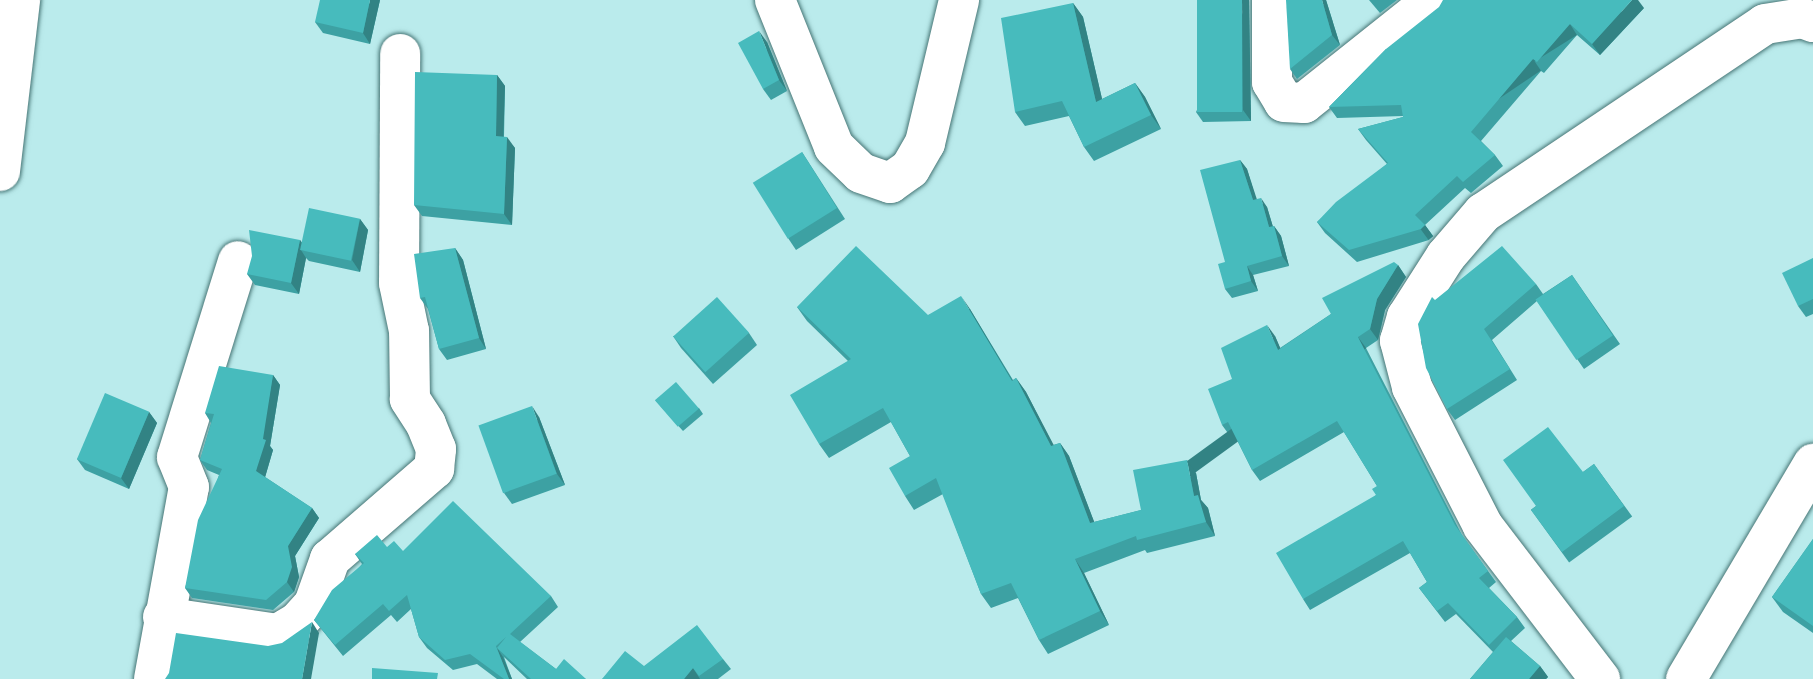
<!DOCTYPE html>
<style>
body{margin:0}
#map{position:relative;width:1813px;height:679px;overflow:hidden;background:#baebec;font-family:Overpass,sans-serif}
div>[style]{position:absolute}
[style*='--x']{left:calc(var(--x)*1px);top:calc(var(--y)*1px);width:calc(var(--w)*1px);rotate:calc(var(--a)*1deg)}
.roads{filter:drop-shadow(0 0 2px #467575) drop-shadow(0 0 2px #467575)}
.street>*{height:40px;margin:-20px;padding:0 20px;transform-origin:20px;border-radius:20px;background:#fff}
.wall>*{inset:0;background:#3da1a3;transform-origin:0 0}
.shaded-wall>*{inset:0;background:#328384;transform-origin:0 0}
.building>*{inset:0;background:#47bbbd;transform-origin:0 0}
span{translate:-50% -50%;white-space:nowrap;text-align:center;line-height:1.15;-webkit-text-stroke:7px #fff;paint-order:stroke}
</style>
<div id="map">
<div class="roads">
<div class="street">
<div style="--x:775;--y:0;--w:158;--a:68.1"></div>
<div style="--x:834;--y:147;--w:37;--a:44"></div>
<div style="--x:861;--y:173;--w:31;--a:19"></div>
<div style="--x:890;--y:183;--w:24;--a:-35"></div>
<div style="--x:910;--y:169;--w:30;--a:-60"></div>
<div style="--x:925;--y:143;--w:147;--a:-76.6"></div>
<div style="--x:1272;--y:0;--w:82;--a:90"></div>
<div style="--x:1272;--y:82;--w:23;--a:59"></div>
<div style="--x:1284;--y:102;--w:20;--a:3"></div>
<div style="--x:1304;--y:103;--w:165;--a:-38.6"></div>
<div style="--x:0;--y:171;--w:172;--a:-83.3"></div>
<div style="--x:163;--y:617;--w:116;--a:8.4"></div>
<div style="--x:278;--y:634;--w:23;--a:-31"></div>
<div style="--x:298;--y:622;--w:24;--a:-48"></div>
<div style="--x:314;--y:604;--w:48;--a:-70.4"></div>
<div style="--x:330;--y:559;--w:138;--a:-40.9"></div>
<div style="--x:434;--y:469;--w:20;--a:-84"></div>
<div style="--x:436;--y:449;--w:27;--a:-112"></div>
<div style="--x:426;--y:424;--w:30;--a:-123"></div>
<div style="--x:410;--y:399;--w:68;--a:-90.8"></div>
<div style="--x:409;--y:331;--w:49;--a:-101.8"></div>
<div style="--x:399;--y:283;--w:229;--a:-89.7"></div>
<div style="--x:154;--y:679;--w:195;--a:-79.7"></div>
<div style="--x:189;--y:487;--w:32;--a:-112"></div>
<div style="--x:177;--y:457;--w:205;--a:-72.7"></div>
<div style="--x:1600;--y:679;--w:193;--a:-127.4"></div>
<div style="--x:1483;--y:526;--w:156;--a:-117.1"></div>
<div style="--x:1412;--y:387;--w:48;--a:-104.6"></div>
<div style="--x:1400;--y:341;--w:25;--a:-74"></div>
<div style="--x:1407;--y:317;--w:72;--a:-57.4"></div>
<div style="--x:1446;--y:256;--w:57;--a:-49.3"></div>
<div style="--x:1483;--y:213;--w:339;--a:-33.8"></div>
<div style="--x:1765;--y:24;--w:37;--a:-9"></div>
<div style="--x:1802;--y:18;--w:12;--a:20"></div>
<div style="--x:1686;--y:679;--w:250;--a:-59.4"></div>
</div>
</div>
<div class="wall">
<div style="clip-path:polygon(380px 0,370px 44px,323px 33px,315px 22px)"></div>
<div style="clip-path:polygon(1249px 0,1251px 121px,1203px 122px,1196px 112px)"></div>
<div style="clip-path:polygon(1326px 0,1340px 45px,1297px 79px,1290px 69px)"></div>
<div style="clip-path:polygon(1369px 0,1397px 0,1380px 13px)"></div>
<div style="clip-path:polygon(1073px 3px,1083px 17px,1102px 99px,1135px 83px,1145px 97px,1161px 129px,1094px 161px,1084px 147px,1069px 116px,1025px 126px,1015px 112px)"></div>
<div style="clip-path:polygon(1644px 8px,1600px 55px,1577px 35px,1544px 73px,1541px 71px,1481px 141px,1495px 155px,1503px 166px,1471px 193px,1465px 188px,1425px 225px,1433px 236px,1429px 240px,1357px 262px,1325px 233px,1317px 222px,1387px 164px,1366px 140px,1358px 129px,1403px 117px,1403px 116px,1337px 118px,1329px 107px,1386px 49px)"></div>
<div style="clip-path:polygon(767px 42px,787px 91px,771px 100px,763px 89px)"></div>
<div style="clip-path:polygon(497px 75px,505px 86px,504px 137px,515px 148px,512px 225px,422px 216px,414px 205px)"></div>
<div style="clip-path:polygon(802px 152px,845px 219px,796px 250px,788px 238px)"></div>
<div style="clip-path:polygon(1240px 160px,1247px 169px,1256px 199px,1267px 207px,1273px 227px,1274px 226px,1281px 236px,1289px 266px,1253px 275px,1258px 291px,1232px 298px,1225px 289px,1225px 262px)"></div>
<div style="clip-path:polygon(360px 219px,368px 230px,360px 272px,309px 261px,306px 258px,299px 294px,255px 285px,247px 274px,300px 240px,302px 243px)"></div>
<div style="clip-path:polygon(455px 248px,463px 260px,486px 349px,447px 360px,439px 349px,428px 309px,420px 298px)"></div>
<div style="clip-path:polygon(1813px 258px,1813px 314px,1806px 317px,1798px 306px)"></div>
<div style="clip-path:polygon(1398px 265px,1406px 277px,1385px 310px,1378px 340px,1366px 348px,1462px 535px,1496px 582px,1489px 588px,1517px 617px,1525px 628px,1511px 641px,1540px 666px,1548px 677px,1546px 679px,1470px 679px,1493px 652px,1456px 614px,1445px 622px,1419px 588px,1427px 582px,1410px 553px,1310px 610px,1303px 599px,1376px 495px,1377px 486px,1344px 432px,1260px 481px,1252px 470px,1234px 434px,1230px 436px,1222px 425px,1232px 379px,1275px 336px,1280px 348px,1331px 314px)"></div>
<div style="clip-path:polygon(1572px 275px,1620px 344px,1584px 369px,1537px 301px,1492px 340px,1517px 380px,1455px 420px,1447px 409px,1435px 300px,1536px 284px,1543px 294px)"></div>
<div style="clip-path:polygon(797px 307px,928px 315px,970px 309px,1013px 380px,1016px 378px,1026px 392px,1053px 445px,1060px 443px,1069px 456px,1094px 522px,1141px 510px,1196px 473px,1201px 500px,1208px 508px,1215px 536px,1147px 553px,1145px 550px,1084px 573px,1109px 625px,1048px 654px,1039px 640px,1018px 598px,991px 608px,981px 594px,943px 494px,914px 510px,905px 496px,910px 456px,891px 422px,829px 458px,819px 444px,848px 361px,807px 321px)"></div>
<div style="clip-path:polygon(749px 333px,757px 345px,713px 384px,681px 348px,673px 336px)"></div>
<div style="clip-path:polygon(273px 375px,280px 385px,270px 446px,273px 450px,265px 477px,312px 508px,319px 518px,295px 556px,299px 577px,294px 592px,273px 610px,192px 598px,185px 588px,219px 475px,207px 470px,200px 460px,211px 423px,205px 413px)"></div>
<div style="clip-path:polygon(656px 401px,699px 408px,703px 414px,683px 431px)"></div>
<div style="clip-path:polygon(149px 412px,157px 423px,129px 489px,85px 470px,77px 459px)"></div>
<div style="clip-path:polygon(539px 417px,565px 485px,512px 504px,504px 493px)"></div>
<div style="left:1594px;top:464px;width:65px;height:78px;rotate:54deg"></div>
<div style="clip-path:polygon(1813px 539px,1813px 633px,1783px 612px,1772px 597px)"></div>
<div style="clip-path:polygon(387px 547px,551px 596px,558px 607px,520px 642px,556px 669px,586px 679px,527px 679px,504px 657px,512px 679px,497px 679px,477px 664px,453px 670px,427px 648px,419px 637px,411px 609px,397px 622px,391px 615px,343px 656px,314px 620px,362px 564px,355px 554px)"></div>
<div style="clip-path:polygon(723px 659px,731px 669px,718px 679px,602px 679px,644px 666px)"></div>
</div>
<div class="shaded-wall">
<div style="clip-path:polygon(370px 0,380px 0,370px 44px,363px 33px)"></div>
<div style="clip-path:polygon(1242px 0,1249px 0,1251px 121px,1243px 110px)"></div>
<div style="clip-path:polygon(1322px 0,1326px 0,1340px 45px,1332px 35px)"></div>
<div style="clip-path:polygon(1632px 0,1638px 0,1644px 8px,1600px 55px,1592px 44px)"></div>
<div style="clip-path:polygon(1073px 3px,1083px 17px,1106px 116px,1096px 102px)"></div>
<div style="left:1570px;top:24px;width:13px;height:50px;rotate:58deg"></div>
<div style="clip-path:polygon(759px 31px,767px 42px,787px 91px,779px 80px)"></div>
<div style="left:1533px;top:59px;width:14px;height:96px;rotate:56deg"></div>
<div style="clip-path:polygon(497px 75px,505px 86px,503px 147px,496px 136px)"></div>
<div style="clip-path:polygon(1135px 83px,1145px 97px,1161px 129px,1151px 115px)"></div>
<div style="clip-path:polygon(507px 137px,515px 148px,512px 225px,504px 214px)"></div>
<div style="clip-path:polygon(1240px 160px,1247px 169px,1260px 209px,1253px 200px)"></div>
<div style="clip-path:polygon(1261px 198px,1267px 207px,1276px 237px,1269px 227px)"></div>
<div style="clip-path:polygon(360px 219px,368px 230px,360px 272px,352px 260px)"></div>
<div style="left:1425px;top:225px;width:14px;height:6px;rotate:54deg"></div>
<div style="clip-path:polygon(1274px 226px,1281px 236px,1289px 266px,1282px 256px)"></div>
<div style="clip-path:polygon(300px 240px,308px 251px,301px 250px,306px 258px,299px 294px,291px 283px)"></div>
<div style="clip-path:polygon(455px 248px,463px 260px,486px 349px,479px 338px)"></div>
<div style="clip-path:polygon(1398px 265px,1406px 277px,1385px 310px,1378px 340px,1370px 329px,1377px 299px)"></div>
<div style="clip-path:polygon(1247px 266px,1253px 275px,1258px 291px,1251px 281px)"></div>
<div style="clip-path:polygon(961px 296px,970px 309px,1021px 395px,1012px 381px)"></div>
<div style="clip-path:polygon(1267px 325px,1275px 336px,1286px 361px,1278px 350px)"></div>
<div style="left:1358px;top:337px;width:14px;height:212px;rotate:54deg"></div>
<div style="clip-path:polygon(273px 375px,280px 385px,270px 446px,273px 450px,264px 481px,256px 471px)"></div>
<div style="clip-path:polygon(1016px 378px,1026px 392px,1061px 459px,1051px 446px)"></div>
<div style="clip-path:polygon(532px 406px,539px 417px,565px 485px,557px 474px)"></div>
<div style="clip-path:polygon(149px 412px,157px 423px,129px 489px,121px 478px)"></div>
<div style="clip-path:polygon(1060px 443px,1069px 456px,1100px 537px,1090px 523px)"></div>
<div style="clip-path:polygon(1187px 460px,1196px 473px,1201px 500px,1208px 508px,1215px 536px,1206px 522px,1194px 496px)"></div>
<div style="clip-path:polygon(312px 508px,319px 518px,295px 556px,299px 577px,294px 592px,287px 582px,288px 546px)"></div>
<div style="clip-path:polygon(1075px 559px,1084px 573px,1109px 625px,1100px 611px)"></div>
<div style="clip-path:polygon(312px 622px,319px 633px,311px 679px,302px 679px)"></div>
<div style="clip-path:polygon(496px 646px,503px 657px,512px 679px,509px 679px)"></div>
<div style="clip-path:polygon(1540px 666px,1548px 677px,1546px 679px,1529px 679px)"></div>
<div style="clip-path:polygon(693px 668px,700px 679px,684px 679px)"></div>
</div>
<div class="building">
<div style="clip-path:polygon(320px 0,370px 0,363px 33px,315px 22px)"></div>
<div style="left:1197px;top:0;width:45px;height:112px"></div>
<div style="clip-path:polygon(1286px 0,1322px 0,1332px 35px,1290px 69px)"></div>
<div style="clip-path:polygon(1443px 0,1632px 0,1592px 44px,1570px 24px,1537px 62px,1533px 59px,1471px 132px,1495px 155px,1463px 182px,1457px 176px,1415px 215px,1425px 225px,1421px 229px,1349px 250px,1317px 222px,1336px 202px,1388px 163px,1358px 129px,1403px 117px,1401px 105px,1329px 107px,1386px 49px,1439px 7px)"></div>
<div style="clip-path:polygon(1073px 3px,1096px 102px,1135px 83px,1151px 115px,1084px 147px,1062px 101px,1015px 112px,1001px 18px)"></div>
<div style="clip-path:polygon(759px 31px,779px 80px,763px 89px,738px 43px)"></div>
<div style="clip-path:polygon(415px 72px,497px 75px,496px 136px,507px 137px,504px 214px,414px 205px)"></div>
<div style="left:802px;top:152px;width:66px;height:58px;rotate:58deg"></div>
<div style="clip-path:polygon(1240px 160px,1253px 200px,1261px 198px,1269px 227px,1274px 226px,1282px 256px,1247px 266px,1251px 281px,1225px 289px,1218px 264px,1225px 262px,1200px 170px)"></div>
<div style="left:309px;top:208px;width:52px;height:43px;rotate:12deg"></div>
<div style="clip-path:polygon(249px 230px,300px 240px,291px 283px,247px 274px,252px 256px)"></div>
<div style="clip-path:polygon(856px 246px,928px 315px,961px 296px,1012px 381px,1016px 378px,1051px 446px,1060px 443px,1090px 523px,1141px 510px,1133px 470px,1187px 460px,1194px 496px,1198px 495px,1206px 522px,1137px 540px,1136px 536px,1075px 559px,1100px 611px,1039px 640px,1011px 583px,981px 594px,936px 478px,905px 496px,889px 468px,910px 456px,883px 408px,819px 444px,790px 395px,851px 359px,797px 307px)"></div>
<div style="clip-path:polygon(1502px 246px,1536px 284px,1484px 329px,1510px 369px,1447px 409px,1426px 368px,1418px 324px,1432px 297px,1435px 300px)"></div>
<div style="clip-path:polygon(455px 248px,479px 338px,439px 349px,425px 297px,420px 298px,414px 254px)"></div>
<div style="clip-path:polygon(1813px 258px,1813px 299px,1798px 306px,1782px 273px)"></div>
<div style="clip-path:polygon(1394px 262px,1398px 265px,1377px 299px,1370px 329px,1358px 337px,1455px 525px,1488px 571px,1479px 578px,1517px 617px,1489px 645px,1448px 603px,1437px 611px,1419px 588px,1427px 582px,1403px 541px,1303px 599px,1276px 553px,1376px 495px,1372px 489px,1377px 486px,1337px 421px,1252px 470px,1228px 422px,1222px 425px,1208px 389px,1232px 379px,1221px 348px,1267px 325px,1278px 350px,1331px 314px,1322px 298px)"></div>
<div style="left:1572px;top:275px;width:73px;height:44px;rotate:56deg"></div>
<div style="left:717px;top:297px;width:48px;height:59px;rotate:48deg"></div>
<div style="clip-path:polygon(219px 366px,273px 375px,263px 439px,266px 440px,256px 471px,312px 508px,288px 546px,292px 567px,287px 582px,266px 600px,185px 588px,198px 520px,222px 469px,200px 460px,214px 414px,205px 413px)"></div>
<div style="left:676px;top:382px;width:35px;height:28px;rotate:49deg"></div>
<div style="left:105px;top:393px;width:48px;height:72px;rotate:23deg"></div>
<div style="left:532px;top:406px;width:72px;height:57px;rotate:70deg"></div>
<div style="clip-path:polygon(1548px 427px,1583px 472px,1594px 464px,1624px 506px,1562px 552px,1531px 510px,1536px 506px,1503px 460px)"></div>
<div style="clip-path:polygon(453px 501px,551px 596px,510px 634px,556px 669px,564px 659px,586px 679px,531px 679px,497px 648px,506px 637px,496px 646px,509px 679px,504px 679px,470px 654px,445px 660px,419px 637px,407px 595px,389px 611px,383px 604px,335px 645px,314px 620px,332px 590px,364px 563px,355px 554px,377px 535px,387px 547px,394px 541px,403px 551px)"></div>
<div style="clip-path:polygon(1813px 539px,1813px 626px,1772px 597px)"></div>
<div style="clip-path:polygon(312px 622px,302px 679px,165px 679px,169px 673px,176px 633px,268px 646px,282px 643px)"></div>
<div style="clip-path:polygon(697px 625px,723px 659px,699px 676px,693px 668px,684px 679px,602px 679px,625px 651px,644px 666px)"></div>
<div style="clip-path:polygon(1506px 637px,1540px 666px,1529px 679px,1470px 679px)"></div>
<div style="clip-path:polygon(372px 668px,438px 673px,437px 679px,372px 679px)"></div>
</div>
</div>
